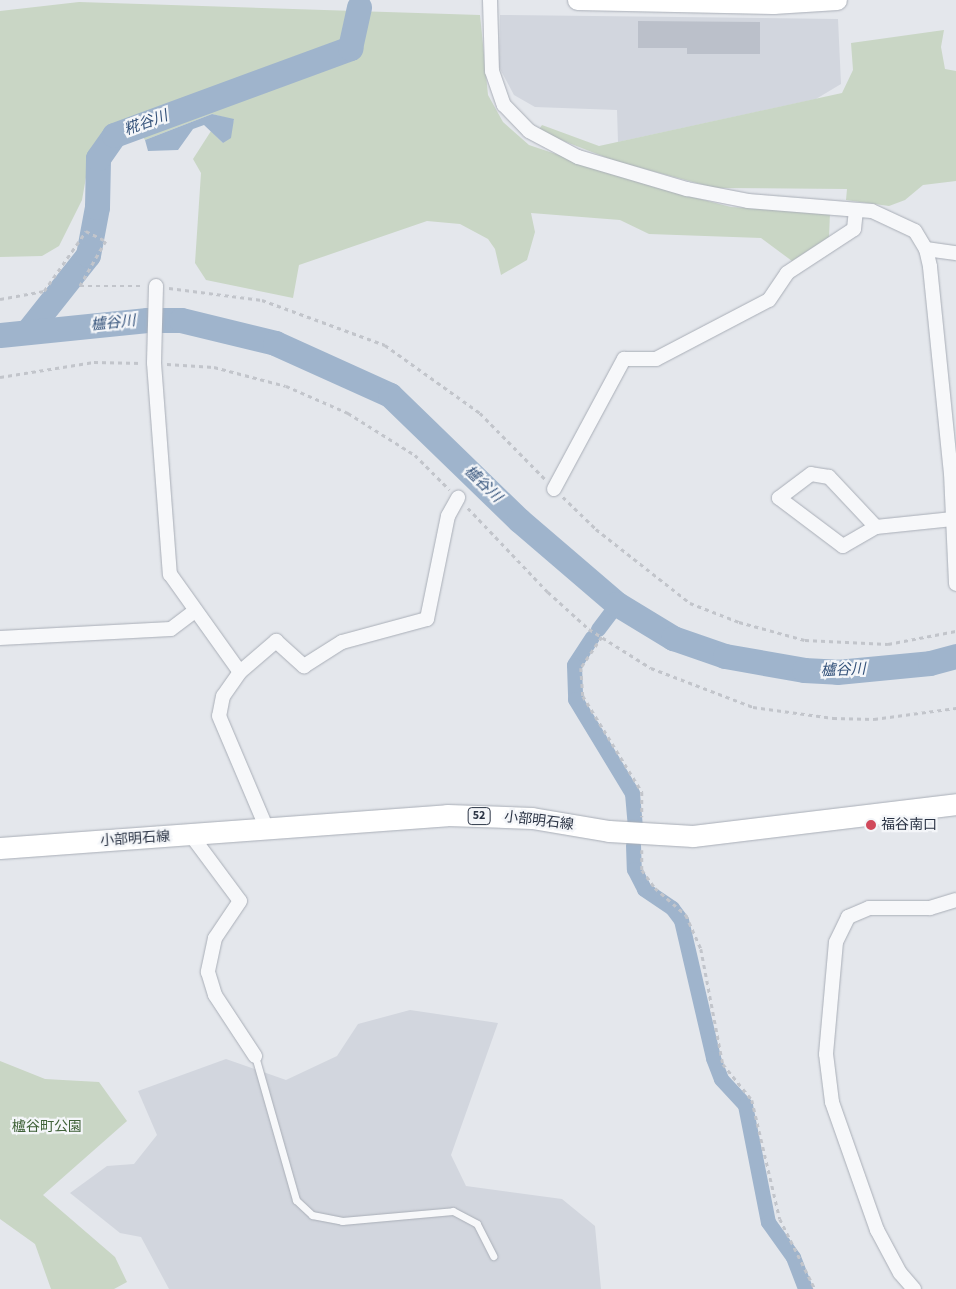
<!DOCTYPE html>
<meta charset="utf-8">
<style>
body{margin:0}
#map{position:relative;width:956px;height:1289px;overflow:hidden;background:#e4e7ec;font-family:"Source Sans 3","Noto Sans JP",sans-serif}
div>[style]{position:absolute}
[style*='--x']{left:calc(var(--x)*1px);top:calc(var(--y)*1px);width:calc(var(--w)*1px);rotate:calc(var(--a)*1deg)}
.built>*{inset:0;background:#d2d6de}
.green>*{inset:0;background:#c9d6c5}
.water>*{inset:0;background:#9fb4cc}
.canal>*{height:15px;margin:-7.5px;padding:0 7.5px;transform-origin:7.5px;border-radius:7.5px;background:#9fb4cc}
.river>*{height:25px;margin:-12.5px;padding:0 12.5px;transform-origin:12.5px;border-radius:12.5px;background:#9fb4cc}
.building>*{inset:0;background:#bbc0ca}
.path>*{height:2.5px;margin-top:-1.25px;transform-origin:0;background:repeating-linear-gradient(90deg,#c2c5cb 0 4px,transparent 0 8px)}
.roads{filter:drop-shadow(0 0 1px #a9aeb7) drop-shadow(0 0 1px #a9aeb7)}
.lane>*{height:7px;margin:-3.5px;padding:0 3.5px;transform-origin:3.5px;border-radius:3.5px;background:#f7f8fa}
.street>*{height:14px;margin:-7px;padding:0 7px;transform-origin:7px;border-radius:7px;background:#f7f8fa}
.secondary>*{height:19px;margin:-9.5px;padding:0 9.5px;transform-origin:9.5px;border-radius:9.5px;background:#fff}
.primary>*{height:21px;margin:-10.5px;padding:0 10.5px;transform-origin:10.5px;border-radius:10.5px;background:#fff}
.dots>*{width:14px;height:14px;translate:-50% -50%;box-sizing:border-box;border:2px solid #f4f6f9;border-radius:50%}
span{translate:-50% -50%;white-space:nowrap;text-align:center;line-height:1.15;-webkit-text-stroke:4.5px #f4f6f9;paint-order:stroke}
.shield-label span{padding:1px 4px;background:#f4f6f9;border:1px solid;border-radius:4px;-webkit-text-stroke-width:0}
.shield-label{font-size:12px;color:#2b3445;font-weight:700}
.street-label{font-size:14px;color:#2b3445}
.poi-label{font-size:14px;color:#2b3445}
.left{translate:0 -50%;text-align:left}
.park-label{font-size:14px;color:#3f6138}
.water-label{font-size:15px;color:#34527a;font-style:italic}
</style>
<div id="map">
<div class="built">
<div style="clip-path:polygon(500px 15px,838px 19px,841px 84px,816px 99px,618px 142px,617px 110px,535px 107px,514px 95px,499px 67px)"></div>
<div style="clip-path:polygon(410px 1010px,498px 1023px,451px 1155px,466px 1186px,562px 1199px,595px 1226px,601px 1289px,169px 1289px,141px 1237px,120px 1233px,70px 1193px,107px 1166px,134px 1164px,157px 1135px,138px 1091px,226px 1059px,286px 1080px,337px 1056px,358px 1024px)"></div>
</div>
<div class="green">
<div style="clip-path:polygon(79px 2px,480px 15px,488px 95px,503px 122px,529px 145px,654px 187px,731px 207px,830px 213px,829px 237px,792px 261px,761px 238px,649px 234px,620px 220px,531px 213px,535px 232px,527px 260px,501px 275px,495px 249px,488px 239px,460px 224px,427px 221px,299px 265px,293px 298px,206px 280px,195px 263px,201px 173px,193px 159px,211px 131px,223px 143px,234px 120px,212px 114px,145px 140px,133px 124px,114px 127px,91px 149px,82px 200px,59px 246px,42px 256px,0 257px,0 11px)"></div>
<div style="clip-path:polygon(944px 30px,941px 47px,945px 69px,956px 71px,956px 181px,923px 185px,905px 200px,889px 206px,846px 200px,847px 189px,715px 188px,615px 161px,538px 131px,542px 125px,599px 146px,842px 93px,853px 70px,851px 43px)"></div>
<div style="clip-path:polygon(0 1061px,45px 1079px,99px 1082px,127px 1121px,43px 1195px,115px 1257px,127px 1282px,114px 1289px,51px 1289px,35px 1244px,0 1219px)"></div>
</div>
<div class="water">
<div style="clip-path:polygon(212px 114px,234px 119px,231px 138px,223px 143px,204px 125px,193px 129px,178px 150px,148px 151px,145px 140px)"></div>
</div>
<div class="canal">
<div style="--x:598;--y:629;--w:31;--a:-53"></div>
<div style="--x:592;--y:637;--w:33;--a:123"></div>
<div style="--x:574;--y:665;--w:34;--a:88"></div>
<div style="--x:575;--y:699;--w:110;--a:58.8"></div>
<div style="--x:632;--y:793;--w:32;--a:85"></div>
<div style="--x:633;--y:845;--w:24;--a:88"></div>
<div style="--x:634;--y:869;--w:22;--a:63"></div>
<div style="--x:644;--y:889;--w:34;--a:34"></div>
<div style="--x:672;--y:908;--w:15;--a:53"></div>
<div style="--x:681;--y:920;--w:142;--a:76.9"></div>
<div style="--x:713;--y:1058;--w:22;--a:69"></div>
<div style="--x:721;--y:1079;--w:35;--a:47"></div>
<div style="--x:745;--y:1105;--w:119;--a:78.9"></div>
<div style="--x:768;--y:1222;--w:43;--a:54.5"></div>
<div style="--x:793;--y:1257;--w:34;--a:69"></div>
</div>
<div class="river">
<div style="--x:27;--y:332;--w:98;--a:-51.6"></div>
<div style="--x:88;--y:255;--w:49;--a:-79.4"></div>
<div style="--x:97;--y:207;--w:49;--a:-88.8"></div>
<div style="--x:98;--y:158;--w:28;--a:-55"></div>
<div style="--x:114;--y:135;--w:252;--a:-20.2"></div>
<div style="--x:350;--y:48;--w:42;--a:-77.6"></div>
<div style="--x:0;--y:335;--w:148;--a:-5.8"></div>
<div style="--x:147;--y:320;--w:34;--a:0"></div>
<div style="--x:181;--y:320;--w:97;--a:13.7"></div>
<div style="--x:275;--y:343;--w:126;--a:24.3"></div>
<div style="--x:390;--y:395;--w:180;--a:44.1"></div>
<div style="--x:519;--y:520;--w:129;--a:40.6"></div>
<div style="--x:617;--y:604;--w:66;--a:31.3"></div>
<div style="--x:673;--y:638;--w:55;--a:19.1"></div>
<div style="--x:725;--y:656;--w:80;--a:10"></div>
<div style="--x:804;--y:670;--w:33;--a:3"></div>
<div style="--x:837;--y:672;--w:93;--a:-5.5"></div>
<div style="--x:930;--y:663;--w:27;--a:-15"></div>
</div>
<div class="building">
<div style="clip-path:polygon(638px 21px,760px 22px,760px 54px,687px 54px,687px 48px,638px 48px)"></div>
</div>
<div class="path">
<div style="--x:169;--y:288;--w:94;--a:7.4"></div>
<div style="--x:262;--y:300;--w:131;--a:20.1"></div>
<div style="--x:385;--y:345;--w:117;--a:35.6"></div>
<div style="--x:480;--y:413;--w:93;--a:45.4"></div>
<div style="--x:0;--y:299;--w:45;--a:-10.3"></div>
<div style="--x:44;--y:291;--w:73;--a:-55"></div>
<div style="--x:86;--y:231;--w:22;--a:27"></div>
<div style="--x:106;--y:241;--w:52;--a:120"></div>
<div style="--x:80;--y:286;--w:64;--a:0"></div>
<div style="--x:167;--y:364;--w:47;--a:3.7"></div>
<div style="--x:214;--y:367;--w:74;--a:14.8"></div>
<div style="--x:286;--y:386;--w:68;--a:23.5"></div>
<div style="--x:348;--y:413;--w:79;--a:32.1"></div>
<div style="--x:415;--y:455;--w:49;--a:45"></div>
<div style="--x:0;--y:377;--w:95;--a:-9.1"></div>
<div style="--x:94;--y:362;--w:48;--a:1.2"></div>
<div style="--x:563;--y:497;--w:46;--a:44.1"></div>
<div style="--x:596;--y:529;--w:120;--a:38.2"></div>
<div style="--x:690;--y:603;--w:53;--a:21.2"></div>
<div style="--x:739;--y:622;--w:68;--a:15.3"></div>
<div style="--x:805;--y:640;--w:83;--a:2.8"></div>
<div style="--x:888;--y:644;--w:69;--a:-10.8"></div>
<div style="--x:468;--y:508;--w:116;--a:46.4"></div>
<div style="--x:548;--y:592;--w:55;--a:42.1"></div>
<div style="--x:589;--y:629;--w:73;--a:32.2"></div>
<div style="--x:651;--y:668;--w:109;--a:20.9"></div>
<div style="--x:753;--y:707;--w:81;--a:7.8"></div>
<div style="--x:833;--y:718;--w:41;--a:1.4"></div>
<div style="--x:874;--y:719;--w:83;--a:-7.6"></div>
<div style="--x:602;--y:637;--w:37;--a:124"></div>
<div style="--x:581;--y:668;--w:28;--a:86"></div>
<div style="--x:583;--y:696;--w:113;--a:58.4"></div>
<div style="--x:642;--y:792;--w:25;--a:90"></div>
<div style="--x:642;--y:850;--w:20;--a:90"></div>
<div style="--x:642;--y:870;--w:22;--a:54"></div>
<div style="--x:655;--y:888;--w:41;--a:41.1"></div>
<div style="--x:686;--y:915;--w:37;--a:66"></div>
<div style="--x:701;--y:949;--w:117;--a:79.2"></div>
<div style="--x:723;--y:1064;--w:46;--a:51.1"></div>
<div style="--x:752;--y:1100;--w:122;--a:76.8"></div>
<div style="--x:780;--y:1219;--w:78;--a:63.4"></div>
</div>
<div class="roads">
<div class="lane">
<div style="--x:255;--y:1056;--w:150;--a:74.1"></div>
<div style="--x:296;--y:1200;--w:22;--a:43"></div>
<div style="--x:312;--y:1215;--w:31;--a:11"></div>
<div style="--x:342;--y:1221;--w:111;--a:-5.1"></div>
<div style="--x:453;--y:1211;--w:27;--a:28"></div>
<div style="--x:477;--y:1224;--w:36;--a:63"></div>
</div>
<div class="street">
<div style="--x:490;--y:0;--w:71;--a:88.4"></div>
<div style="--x:492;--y:71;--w:36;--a:71"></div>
<div style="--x:504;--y:105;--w:36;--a:46"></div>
<div style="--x:529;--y:131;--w:55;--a:28"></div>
<div style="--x:578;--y:157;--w:114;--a:16.4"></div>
<div style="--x:687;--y:189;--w:62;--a:11.1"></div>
<div style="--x:748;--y:201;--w:124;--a:4.6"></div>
<div style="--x:872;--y:211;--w:47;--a:24.9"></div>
<div style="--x:915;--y:231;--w:21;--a:59"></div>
<div style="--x:926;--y:249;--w:18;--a:77"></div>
<div style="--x:930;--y:267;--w:207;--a:84.2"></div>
<div style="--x:951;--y:473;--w:111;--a:87.4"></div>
<div style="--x:926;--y:249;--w:30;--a:8"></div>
<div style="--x:156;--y:286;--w:77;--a:91.5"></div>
<div style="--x:154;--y:363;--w:212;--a:85.7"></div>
<div style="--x:170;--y:574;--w:120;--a:54.5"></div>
<div style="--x:240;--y:672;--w:29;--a:125"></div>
<div style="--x:223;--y:696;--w:20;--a:101"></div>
<div style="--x:219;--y:716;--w:123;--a:67"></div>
<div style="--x:554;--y:489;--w:148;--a:-61.7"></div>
<div style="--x:624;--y:359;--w:32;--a:0"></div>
<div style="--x:656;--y:359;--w:127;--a:-27.6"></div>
<div style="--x:769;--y:300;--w:32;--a:-56"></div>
<div style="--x:787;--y:273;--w:80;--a:-33.3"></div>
<div style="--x:854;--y:229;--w:19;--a:-84"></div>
<div style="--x:876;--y:527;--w:69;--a:-133.2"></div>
<div style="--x:829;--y:477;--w:18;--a:-171"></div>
<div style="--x:811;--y:474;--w:40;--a:143"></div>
<div style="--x:779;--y:498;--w:80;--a:36.9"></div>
<div style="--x:843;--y:546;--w:38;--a:-30"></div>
<div style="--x:876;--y:527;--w:77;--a:-5.9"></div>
<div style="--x:0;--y:638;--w:171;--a:-3"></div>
<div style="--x:171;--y:629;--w:30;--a:-37"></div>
<div style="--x:240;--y:672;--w:48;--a:-40.7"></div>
<div style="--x:276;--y:641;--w:38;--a:42"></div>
<div style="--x:304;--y:666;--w:45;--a:-32.3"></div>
<div style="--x:342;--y:642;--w:88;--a:-15.1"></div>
<div style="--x:427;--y:619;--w:105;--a:-78.5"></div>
<div style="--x:448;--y:516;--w:21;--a:-61"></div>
<div style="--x:191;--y:835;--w:82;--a:53.4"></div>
<div style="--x:240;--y:901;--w:45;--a:124"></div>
<div style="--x:215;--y:938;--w:35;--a:102"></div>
<div style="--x:208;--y:972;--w:24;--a:73"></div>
<div style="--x:215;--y:995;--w:73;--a:56.7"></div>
<div style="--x:914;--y:1289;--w:21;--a:-131"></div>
<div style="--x:900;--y:1273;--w:49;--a:-118.1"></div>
<div style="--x:877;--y:1230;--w:136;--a:-109.4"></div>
<div style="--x:832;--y:1102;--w:48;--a:-97.1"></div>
<div style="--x:826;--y:1054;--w:112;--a:-84.9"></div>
<div style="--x:836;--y:942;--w:28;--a:-64"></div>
<div style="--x:848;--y:917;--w:23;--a:-23"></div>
<div style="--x:869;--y:908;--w:61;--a:0"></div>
<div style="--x:930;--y:908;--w:27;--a:-17"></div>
</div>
<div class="secondary">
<div style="--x:577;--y:0;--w:196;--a:1.2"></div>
<div style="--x:773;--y:4;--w:64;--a:-3.6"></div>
</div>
<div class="primary">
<div style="--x:0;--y:848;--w:448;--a:-4.2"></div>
<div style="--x:447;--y:815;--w:85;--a:2"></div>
<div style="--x:532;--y:818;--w:78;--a:9.6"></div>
<div style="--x:609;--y:831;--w:84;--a:3.4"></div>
<div style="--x:693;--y:836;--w:265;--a:-6.9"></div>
</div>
</div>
<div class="dots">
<div style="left:871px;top:825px;background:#d1495b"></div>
</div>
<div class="shield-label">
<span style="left:479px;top:816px">52</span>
</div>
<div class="street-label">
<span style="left:539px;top:821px;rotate:7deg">小部明石線</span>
<span style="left:135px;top:839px;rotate:-4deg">小部明石線</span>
</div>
<div class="poi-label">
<span class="left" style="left:881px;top:825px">福谷南口</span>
</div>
<div class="park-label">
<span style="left:47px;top:1127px">櫨谷町公園</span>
</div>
<div class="water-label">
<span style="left:146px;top:123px;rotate:-20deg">糀谷川</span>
<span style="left:113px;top:323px;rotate:-6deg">櫨谷川</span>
<span style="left:483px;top:484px;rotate:44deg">櫨谷川</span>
<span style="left:843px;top:670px;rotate:-2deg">櫨谷川</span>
</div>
</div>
